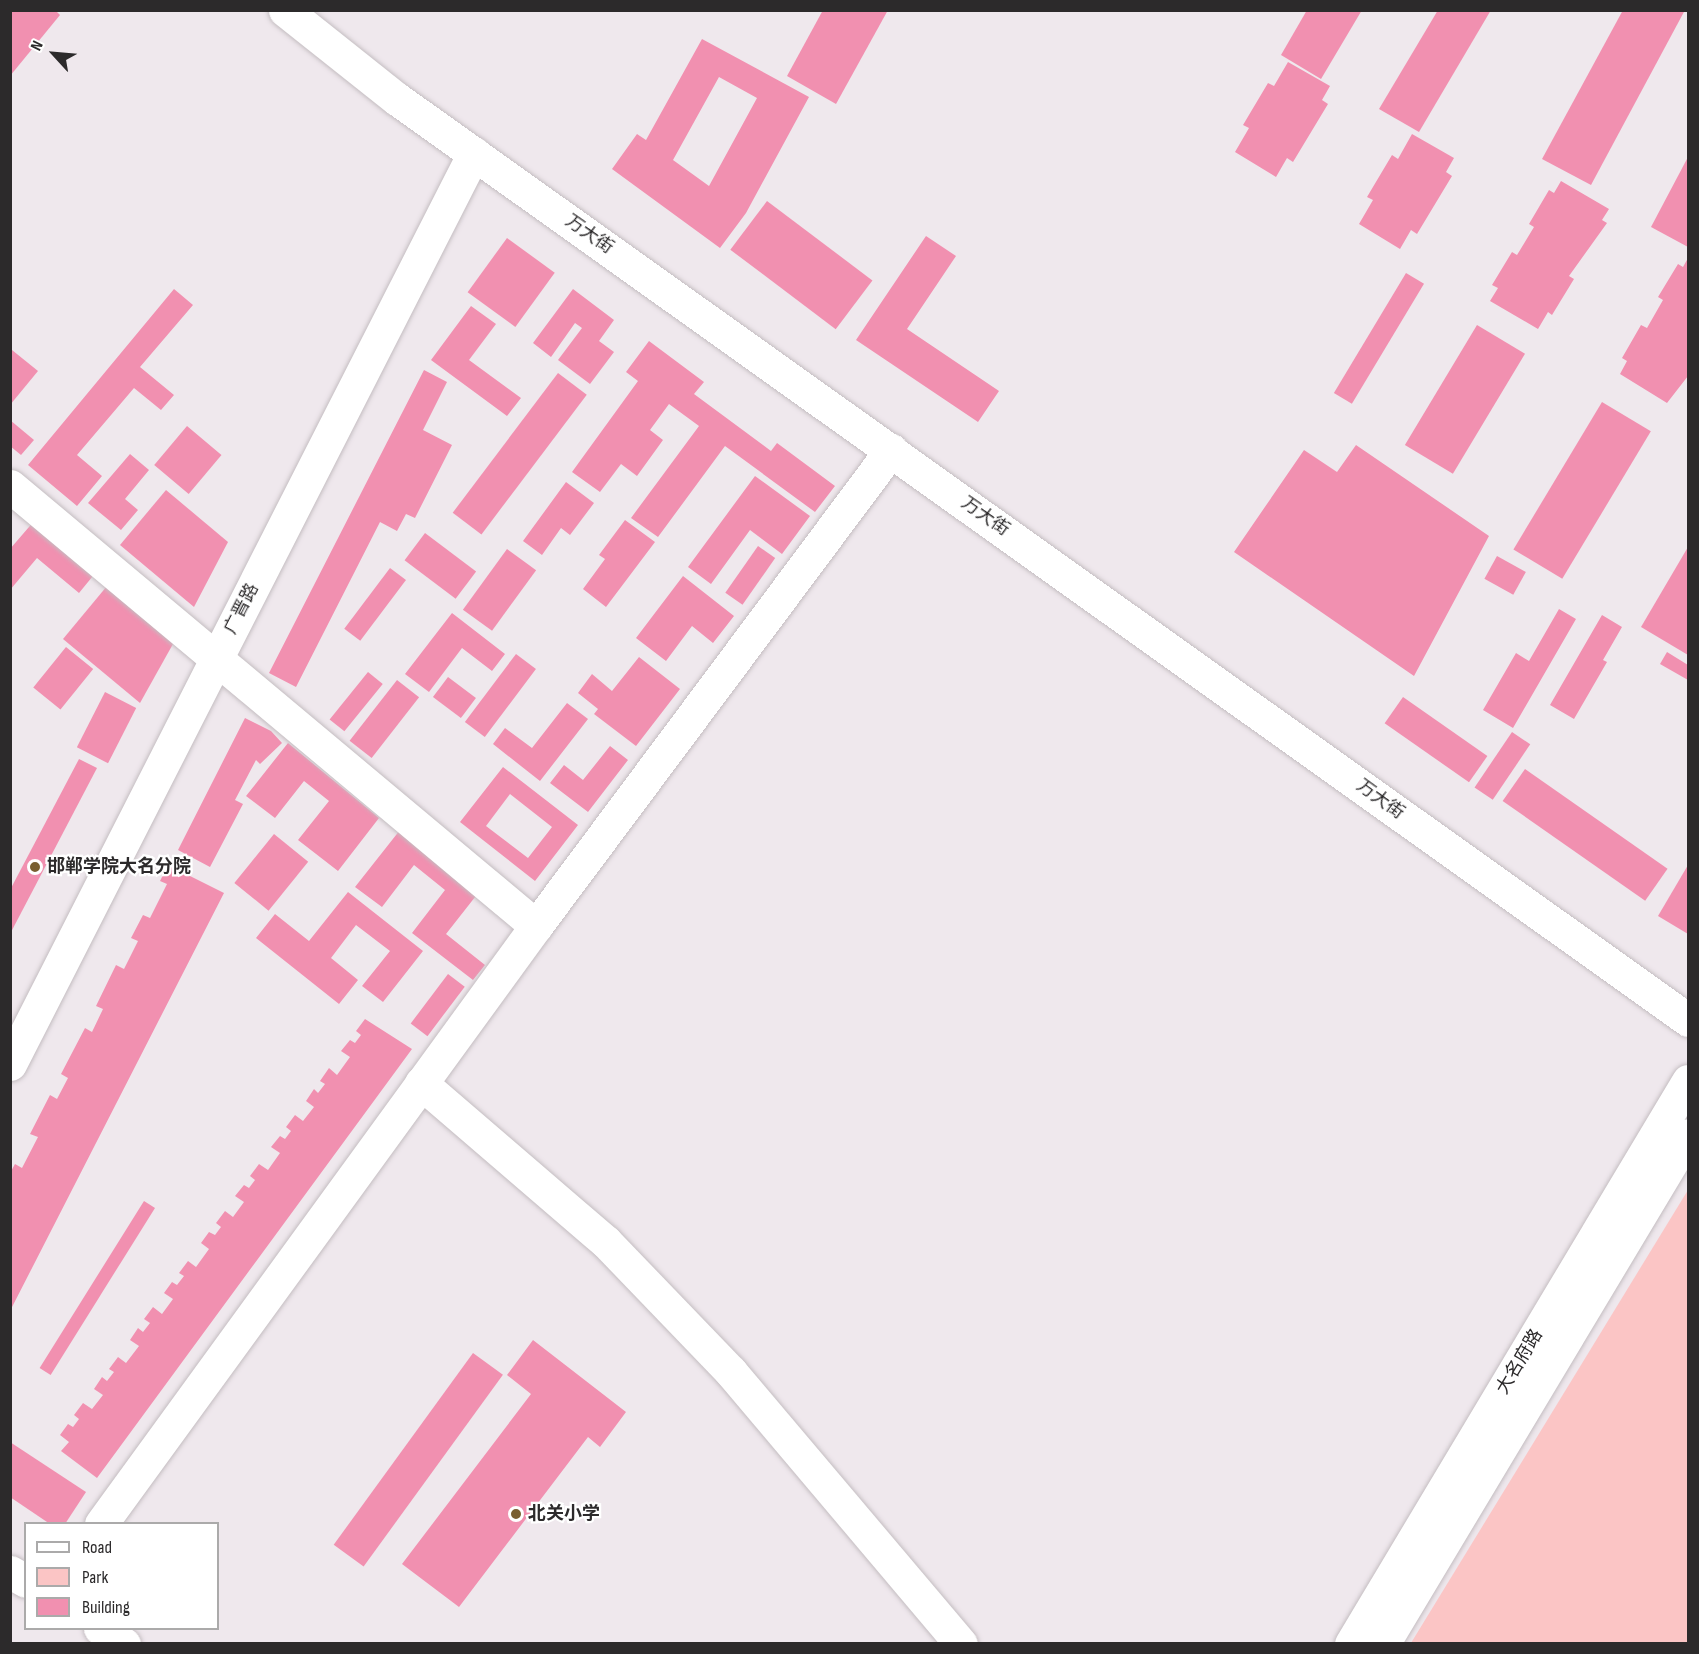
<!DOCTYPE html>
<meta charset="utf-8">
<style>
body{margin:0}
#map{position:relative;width:1699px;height:1654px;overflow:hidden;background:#efe8ed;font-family:"Sofia Sans Condensed","Noto Sans SC",sans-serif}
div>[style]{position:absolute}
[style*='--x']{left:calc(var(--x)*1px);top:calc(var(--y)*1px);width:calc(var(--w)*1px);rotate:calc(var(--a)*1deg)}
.green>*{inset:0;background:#fbc5c5}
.building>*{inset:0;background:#f190b0;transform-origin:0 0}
.roads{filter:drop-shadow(0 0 2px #c4bdc1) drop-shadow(0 0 2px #c4bdc1)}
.minor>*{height:33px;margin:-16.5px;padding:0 16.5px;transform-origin:16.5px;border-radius:16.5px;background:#fff}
.dots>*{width:16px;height:16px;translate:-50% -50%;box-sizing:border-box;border:3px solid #fff;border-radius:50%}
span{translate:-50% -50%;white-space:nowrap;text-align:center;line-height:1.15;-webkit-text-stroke:4.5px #fff;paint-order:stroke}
.street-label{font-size:18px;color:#2c2a2b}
.poi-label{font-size:18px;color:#2c2a2b;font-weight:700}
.left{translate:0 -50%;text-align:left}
.frame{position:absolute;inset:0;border:12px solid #2c2a2b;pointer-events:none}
.legend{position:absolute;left:24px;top:1522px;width:195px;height:108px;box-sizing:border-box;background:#fff;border:2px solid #abaaaa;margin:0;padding:8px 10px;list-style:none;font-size:18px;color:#2c2a2b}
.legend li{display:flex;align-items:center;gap:12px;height:30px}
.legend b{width:30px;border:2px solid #abaaaa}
.north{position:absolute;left:24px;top:24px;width:60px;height:60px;-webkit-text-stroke:4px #fff;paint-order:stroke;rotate:296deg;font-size:16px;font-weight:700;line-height:24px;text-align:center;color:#2c2a2b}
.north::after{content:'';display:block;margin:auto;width:21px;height:27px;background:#2c2a2b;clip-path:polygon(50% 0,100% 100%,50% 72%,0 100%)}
</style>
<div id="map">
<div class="green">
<div style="clip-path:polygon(1688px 1190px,1688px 1643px,1411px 1643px)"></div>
</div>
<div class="building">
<div style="clip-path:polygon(10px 10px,55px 10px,60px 15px,10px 76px)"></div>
<div style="clip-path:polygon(823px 10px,888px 10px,836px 104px,787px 76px)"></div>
<div style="clip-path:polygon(1307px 10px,1362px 10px,1321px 79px,1281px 55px)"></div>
<div style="clip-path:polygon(1438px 10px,1491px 10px,1419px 132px,1379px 109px)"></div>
<div style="clip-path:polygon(1623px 10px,1685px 10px,1591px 185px,1542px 159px)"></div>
<div style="clip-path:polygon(evenodd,702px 39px,809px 97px,746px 213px,720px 248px,612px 169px,637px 134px,646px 140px,702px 39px,719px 77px,757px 98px,709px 186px,673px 160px,719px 77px)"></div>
<div style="clip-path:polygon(1288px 62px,1330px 86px,1322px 100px,1328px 104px,1293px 162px,1287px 158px,1276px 177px,1235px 152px,1249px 128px,1243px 125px,1268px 83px,1274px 86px)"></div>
<div style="clip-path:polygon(1412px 134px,1454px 158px,1446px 172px,1452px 176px,1417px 234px,1411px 230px,1400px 249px,1359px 224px,1373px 200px,1367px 197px,1392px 155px,1398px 159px)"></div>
<div style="clip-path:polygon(1688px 157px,1688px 247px,1651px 227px)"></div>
<div style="clip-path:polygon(1561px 181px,1609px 209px,1602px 220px,1607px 223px,1569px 276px,1574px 279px,1552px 315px,1548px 312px,1538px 329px,1490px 301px,1498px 288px,1492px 285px,1512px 252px,1517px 255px,1534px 227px,1529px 224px,1549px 190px,1554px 193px)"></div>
<div style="left:767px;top:201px;width:132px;height:61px;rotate:37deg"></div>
<div style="clip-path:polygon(926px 236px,956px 256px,907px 329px,999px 391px,978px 422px,856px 340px)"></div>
<div style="left:507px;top:238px;width:59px;height:67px;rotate:36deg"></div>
<div style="clip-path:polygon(1688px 258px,1688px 376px,1667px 403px,1620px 374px,1627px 361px,1622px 358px,1641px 325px,1647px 328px,1663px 300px,1658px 297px,1678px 264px,1683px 267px)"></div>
<div style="left:1406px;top:273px;width:21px;height:140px;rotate:31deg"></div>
<div style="clip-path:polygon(174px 289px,193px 305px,140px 367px,174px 395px,161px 410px,134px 388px,77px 455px,102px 476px,77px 506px,28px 465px)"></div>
<div style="clip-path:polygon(573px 289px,614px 320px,599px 341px,614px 352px,590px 384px,558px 360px,582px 328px,575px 323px,551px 357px,533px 343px)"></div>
<div style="clip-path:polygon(471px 306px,496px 324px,469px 360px,521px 398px,507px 416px,431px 360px)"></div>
<div style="left:1477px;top:325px;width:56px;height:140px;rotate:31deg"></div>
<div style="clip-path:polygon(649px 341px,704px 382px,694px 394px,771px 451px,777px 443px,835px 486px,815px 512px,725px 446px,658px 537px,631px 518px,699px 426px,669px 404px,650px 430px,663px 440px,637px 476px,621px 464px,600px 492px,572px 472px,638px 381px,626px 372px)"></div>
<div style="clip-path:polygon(12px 350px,38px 371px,10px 405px,10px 352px)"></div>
<div style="clip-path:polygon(424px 370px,447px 382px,423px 430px,452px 445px,415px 518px,406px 514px,397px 531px,380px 522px,296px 687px,269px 673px)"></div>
<div style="left:558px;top:373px;width:36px;height:175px;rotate:37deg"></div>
<div style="left:1602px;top:402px;width:57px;height:172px;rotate:31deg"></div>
<div style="clip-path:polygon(10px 420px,34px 440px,21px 455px,10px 446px)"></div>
<div style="left:187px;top:426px;width:45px;height:51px;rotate:40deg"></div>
<div style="clip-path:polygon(1356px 445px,1489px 536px,1414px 676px,1234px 552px,1304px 450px,1337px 472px)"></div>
<div style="clip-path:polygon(130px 454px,149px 470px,125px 499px,138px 510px,121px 530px,88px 503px)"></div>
<div style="clip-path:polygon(755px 476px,810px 516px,782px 554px,750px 530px,711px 584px,688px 567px)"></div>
<div style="clip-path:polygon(566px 482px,594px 503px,570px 535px,561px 528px,542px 555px,523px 541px)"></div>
<div style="clip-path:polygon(166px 490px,228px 542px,194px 607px,120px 545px)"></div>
<div style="clip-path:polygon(35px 520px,97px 571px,79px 593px,37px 558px,10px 590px,10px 549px)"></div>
<div style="clip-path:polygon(625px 520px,655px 542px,606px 607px,583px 589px,605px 559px,599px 555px)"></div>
<div style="left:425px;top:533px;width:64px;height:34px;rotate:37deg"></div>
<div style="left:758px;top:546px;width:21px;height:57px;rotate:35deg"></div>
<div style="clip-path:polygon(1688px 547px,1688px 655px,1641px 627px)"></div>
<div style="left:507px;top:549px;width:36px;height:75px;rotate:36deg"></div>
<div style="left:1497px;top:556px;width:33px;height:26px;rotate:29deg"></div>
<div style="left:390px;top:568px;width:20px;height:76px;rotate:37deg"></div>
<div style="clip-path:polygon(683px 576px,734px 616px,713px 643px,692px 626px,666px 661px,636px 638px)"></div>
<div style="clip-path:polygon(112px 580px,178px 635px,140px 703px,63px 639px)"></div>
<div style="clip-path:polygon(1559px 609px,1576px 619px,1513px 728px,1483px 710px,1516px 653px,1529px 661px)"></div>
<div style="clip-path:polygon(452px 613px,505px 654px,492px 671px,462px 648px,429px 692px,405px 674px)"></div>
<div style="clip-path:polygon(1602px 615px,1622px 627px,1603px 660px,1607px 662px,1574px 719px,1550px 705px)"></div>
<div style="left:66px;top:647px;width:35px;height:52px;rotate:39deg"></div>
<div style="clip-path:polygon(1667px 652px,1688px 665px,1688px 680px,1660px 664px)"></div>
<div style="left:516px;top:654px;width:25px;height:85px;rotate:37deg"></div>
<div style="clip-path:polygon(639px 657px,680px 689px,636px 746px,594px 714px,598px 709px,578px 693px,592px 674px,612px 691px)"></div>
<div style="left:368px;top:672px;width:19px;height:61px;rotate:39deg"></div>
<div style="left:448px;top:677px;width:35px;height:25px;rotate:37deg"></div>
<div style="left:397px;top:680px;width:28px;height:77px;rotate:38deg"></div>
<div style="left:105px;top:692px;width:35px;height:62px;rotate:27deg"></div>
<div style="left:1403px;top:697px;width:103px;height:32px;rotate:35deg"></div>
<div style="clip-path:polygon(567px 703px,588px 719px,540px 781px,493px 744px,505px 728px,532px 748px)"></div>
<div style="clip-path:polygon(245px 718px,271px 731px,282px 743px,260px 764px,256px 760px,235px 800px,243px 804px,210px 867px,178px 850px)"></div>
<div style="left:1512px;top:732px;width:22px;height:67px;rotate:34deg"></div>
<div style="clip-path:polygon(288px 743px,379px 818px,338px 871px,298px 840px,329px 801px,304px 781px,275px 818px,246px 796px)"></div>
<div style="clip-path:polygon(610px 746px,628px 760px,588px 812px,550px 783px,564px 765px,583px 780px)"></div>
<div style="clip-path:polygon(79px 759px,97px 768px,10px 934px,10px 890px)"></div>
<div style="clip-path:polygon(evenodd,503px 767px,578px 825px,535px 881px,460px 822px,503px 767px,510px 794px,552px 827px,528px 858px,486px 826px,510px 794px)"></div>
<div style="left:1525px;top:769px;width:174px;height:39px;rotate:35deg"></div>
<div style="clip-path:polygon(400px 830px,479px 892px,446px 934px,485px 965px,473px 980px,412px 933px,445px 890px,414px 865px,382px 907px,355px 887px)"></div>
<div style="left:274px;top:834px;width:44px;height:63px;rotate:39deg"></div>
<div style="clip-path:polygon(168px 865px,224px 893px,10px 1311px,10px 1173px,15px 1164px,22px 1168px,38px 1137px,30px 1134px,50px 1095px,57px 1099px,68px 1078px,61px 1074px,85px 1028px,92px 1032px,103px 1009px,96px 1006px,116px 965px,124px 969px,138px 941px,131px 938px,143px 915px,150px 918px,167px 884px,160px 881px)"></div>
<div style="clip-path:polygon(1688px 865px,1688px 934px,1658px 916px)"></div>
<div style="clip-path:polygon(348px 892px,423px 951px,383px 1002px,362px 986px,390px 951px,356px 925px,331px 958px,358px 980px,339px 1004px,256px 938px,275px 914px,309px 941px)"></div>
<div style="left:448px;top:974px;width:21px;height:62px;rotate:37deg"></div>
<div style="clip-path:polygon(365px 1019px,412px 1049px,97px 1478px,61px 1451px,69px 1442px,60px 1435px,68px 1424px,73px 1427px,79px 1419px,74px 1415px,83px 1403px,92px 1409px,103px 1395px,94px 1389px,102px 1377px,107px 1381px,114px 1372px,109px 1369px,118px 1357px,126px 1363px,139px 1346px,130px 1340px,138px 1328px,143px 1332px,150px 1323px,144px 1319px,153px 1307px,162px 1314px,173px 1299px,164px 1293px,172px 1282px,177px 1285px,184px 1276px,179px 1273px,188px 1261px,196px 1267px,209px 1249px,201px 1243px,209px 1232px,215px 1235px,221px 1227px,216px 1223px,225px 1211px,233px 1217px,244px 1202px,235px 1196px,244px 1185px,249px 1188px,255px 1180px,250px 1176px,259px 1164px,268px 1170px,280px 1153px,271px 1147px,280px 1136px,285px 1139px,291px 1131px,286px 1127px,295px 1115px,303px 1121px,314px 1107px,306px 1101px,314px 1089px,318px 1093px,325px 1084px,320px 1081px,329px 1068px,337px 1075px,350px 1057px,341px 1051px,350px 1040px,355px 1043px,361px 1035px,356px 1031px)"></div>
<div style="left:144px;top:1201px;width:13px;height:197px;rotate:32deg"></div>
<div style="clip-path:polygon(533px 1340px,626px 1412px,600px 1447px,588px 1437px,459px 1607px,402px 1564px,531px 1394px,507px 1375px)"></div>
<div style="left:473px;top:1353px;width:37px;height:237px;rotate:36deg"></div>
<div style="clip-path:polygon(10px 1442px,86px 1492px,65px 1524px,50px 1524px,10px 1497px)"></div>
</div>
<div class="roads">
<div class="minor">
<div style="--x:285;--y:10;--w:143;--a:38.5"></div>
<div style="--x:397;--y:99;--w:1586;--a:35.5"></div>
<div style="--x:10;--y:486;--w:686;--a:39.91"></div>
<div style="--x:10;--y:1064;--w:1022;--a:-63.01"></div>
<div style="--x:421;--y:1083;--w:244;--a:40.7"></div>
<div style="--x:606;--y:1242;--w:180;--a:46.1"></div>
<div style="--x:731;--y:1372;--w:356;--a:49.8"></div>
<div style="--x:101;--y:1524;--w:739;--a:-53.97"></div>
<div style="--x:536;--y:926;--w:594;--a:-53.28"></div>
<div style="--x:10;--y:1572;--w:18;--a:29"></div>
<div style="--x:100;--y:1628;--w:29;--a:34"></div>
<div style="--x:1351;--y:1644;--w:656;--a:-59.1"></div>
<div style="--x:1383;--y:1644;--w:593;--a:-59.07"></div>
</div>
</div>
<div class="dots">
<div style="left:35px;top:867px;background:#795e30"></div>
<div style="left:516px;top:1514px;background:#795e30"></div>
</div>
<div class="street-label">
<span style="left:589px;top:235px;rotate:35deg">万大街</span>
<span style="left:985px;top:517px;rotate:35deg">万大街</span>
<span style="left:242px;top:609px;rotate:-63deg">广晋路</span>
<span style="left:1380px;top:800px;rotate:36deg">万大街</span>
<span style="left:1520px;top:1362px;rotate:-59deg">大名府路</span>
</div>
<div class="poi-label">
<span class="left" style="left:47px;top:867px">邯郸学院大名分院</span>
<span class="left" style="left:528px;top:1514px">北关小学</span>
</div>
<div class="frame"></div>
<ul class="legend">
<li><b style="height:8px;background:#fff"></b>Road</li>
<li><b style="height:16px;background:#fbc5c5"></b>Park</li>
<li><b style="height:16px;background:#f190b0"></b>Building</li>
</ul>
<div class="north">N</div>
</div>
